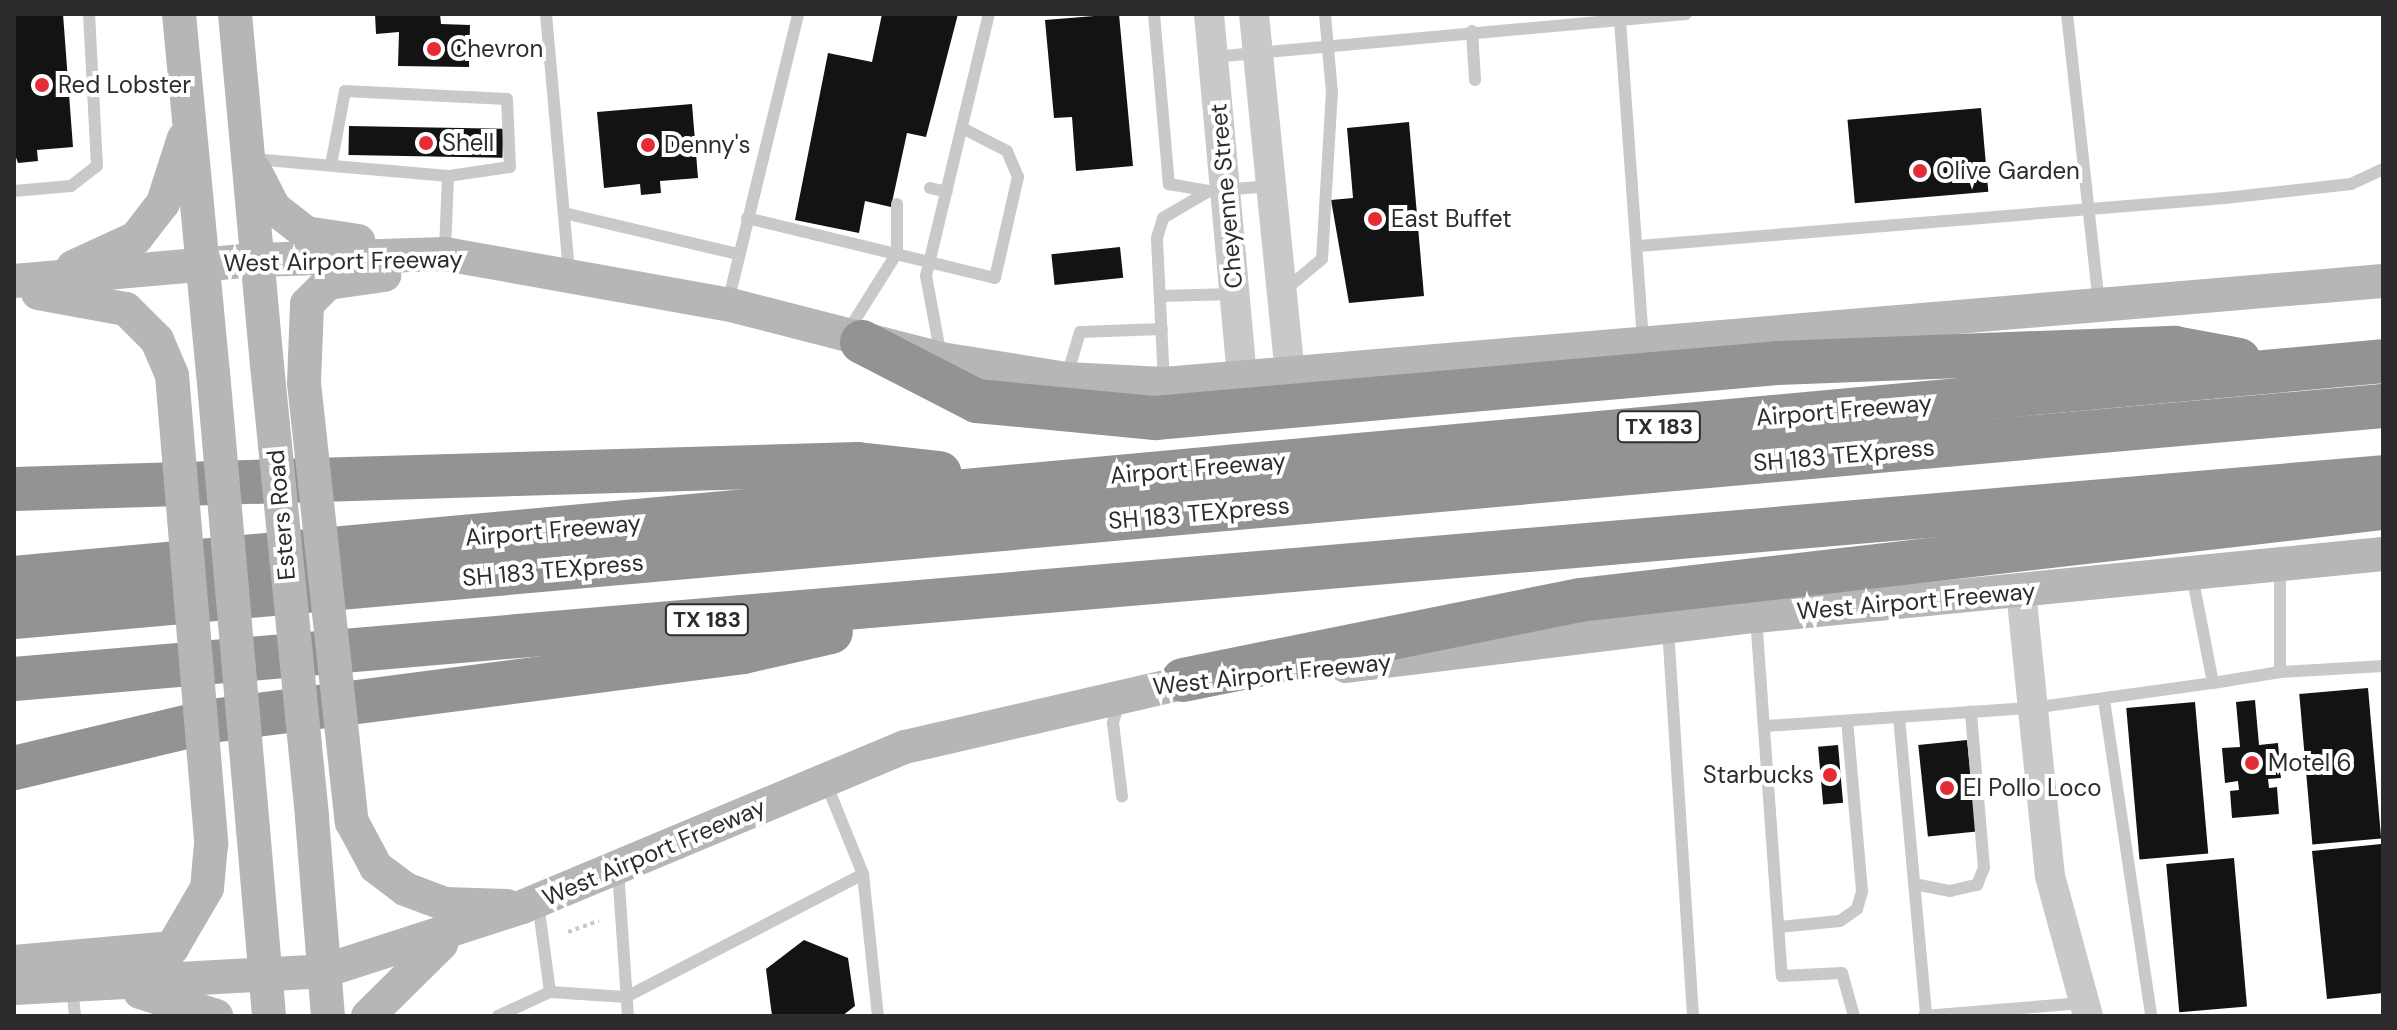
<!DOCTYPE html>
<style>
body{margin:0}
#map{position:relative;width:2397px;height:1030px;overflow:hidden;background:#fff;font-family:"DM Sans",sans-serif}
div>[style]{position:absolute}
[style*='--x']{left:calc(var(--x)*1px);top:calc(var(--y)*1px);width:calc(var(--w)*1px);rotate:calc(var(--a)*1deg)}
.building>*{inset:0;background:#131313;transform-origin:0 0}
.path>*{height:4px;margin-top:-2px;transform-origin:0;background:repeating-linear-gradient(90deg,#c9c9c9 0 4px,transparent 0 8px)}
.service>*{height:12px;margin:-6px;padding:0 6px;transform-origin:6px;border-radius:6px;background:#c9c9c9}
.tertiary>*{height:30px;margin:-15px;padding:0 15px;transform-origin:15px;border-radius:15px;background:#c9c9c9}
.secondary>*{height:34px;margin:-17px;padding:0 17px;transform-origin:17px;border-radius:17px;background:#b6b6b6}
.motorway>*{height:44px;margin:-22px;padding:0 22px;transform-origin:22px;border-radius:22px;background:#939393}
.secondary-bridge>*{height:34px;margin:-17px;padding:0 17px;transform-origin:17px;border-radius:17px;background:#b6b6b6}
.dots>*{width:22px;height:22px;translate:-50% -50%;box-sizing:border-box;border:4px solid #fff;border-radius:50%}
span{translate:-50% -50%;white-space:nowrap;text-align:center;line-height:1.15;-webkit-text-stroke:8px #fff;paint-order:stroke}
.shield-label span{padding:2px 6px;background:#fff;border:2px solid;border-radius:6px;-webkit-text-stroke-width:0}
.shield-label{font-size:22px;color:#2c2c2c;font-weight:700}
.poi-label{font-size:24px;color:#2c2c2c}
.left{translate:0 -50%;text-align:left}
.right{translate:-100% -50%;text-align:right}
.street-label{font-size:24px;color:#2c2c2c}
.frame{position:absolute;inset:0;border:16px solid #2c2c2c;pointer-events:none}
</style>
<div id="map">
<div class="building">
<div style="clip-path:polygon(14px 14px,63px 14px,73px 147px,37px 150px,38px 161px,18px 163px,14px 152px)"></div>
<div style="clip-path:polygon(375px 14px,440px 14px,441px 24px,470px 25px,469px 67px,398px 66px,399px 32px,376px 34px)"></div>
<div style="clip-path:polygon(882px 14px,958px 14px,926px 137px,907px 133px,891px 207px,865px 201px,859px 233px,795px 220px,828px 53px,872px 62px)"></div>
<div style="clip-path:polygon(1119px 14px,1133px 166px,1076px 171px,1072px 117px,1054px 118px,1045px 20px)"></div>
<div style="clip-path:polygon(692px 104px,698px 178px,660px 181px,661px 193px,641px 195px,640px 184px,604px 188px,597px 112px)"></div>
<div style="left:1981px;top:108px;width:84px;height:134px;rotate:85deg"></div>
<div style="clip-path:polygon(1409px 122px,1424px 296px,1349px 303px,1331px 200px,1353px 198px,1347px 128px)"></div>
<div style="left:349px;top:126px;width:154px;height:29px;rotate:1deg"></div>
<div style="left:1120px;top:247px;width:31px;height:69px;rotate:84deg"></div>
<div style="left:2368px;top:688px;width:151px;height:69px;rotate:85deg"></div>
<div style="clip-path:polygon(2255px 700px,2259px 745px,2278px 743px,2281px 778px,2268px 779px,2269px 788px,2277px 787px,2279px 814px,2232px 818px,2230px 791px,2239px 790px,2238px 781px,2225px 783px,2222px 748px,2240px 747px,2236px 702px)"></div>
<div style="left:2195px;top:702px;width:152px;height:69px;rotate:85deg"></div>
<div style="left:1967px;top:740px;width:92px;height:49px;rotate:84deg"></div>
<div style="left:1838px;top:745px;width:58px;height:20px;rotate:85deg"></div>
<div style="clip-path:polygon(2381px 844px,2383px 993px,2327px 999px,2312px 851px)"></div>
<div style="left:2234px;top:858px;width:149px;height:68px;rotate:85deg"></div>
<div style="clip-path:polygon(804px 940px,848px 958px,855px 1006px,842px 1016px,772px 1016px,766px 969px)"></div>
</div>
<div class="path">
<div style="--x:568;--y:932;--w:33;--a:-20"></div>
</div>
<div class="service">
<div style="--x:546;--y:14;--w:261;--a:84.9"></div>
<div style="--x:1154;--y:14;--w:171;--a:85"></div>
<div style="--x:1169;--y:184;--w:41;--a:9.9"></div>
<div style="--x:2067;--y:14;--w:291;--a:83.7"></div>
<div style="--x:1620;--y:20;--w:324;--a:85.9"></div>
<div style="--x:1472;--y:31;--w:49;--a:86.5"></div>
<div style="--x:1213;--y:57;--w:475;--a:-5.2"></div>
<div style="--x:253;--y:159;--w:196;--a:5"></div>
<div style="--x:448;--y:176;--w:74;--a:92.3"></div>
<div style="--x:331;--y:165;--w:75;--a:-79.3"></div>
<div style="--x:345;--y:91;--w:162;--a:2.8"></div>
<div style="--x:507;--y:99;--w:68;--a:87.5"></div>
<div style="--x:510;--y:167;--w:63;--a:171.7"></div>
<div style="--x:930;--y:188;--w:17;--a:13"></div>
<div style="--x:14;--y:191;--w:57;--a:-5"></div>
<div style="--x:71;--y:186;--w:33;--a:-38"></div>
<div style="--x:97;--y:166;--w:152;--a:-93"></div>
<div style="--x:564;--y:213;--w:179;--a:13.3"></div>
<div style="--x:747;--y:218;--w:255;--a:13.6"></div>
<div style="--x:995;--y:278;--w:104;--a:-77.2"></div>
<div style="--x:1018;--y:177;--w:28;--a:-113"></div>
<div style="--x:1007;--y:151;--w:51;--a:-152.9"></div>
<div style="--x:1639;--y:246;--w:588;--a:-4.68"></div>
<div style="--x:2225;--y:198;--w:127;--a:-6.3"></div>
<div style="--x:2351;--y:184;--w:35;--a:-25"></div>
<div style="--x:1285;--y:290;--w:48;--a:-40"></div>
<div style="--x:1322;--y:259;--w:166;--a:-86.6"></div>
<div style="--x:1332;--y:93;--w:79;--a:-95.1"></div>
<div style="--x:1160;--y:296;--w:73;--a:-1.6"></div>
<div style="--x:728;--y:302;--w:296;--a:-76.3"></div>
<div style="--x:848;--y:331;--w:92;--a:-57.9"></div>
<div style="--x:897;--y:253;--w:49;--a:-90"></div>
<div style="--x:941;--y:356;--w:81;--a:-100.6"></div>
<div style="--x:926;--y:276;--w:269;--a:-76.5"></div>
<div style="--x:1067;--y:376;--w:46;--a:-73.5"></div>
<div style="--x:1080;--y:332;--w:82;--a:-2.1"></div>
<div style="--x:1164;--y:383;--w:145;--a:-92.8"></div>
<div style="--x:1157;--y:238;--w:21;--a:-73"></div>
<div style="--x:1163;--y:218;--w:53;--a:-30.4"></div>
<div style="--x:1209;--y:191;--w:62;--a:-4.6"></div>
<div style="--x:2280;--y:567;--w:105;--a:90"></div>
<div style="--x:2280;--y:672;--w:103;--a:-3.3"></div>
<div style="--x:1756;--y:617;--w:360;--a:85.9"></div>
<div style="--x:1782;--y:976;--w:60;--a:-2.9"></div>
<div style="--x:1842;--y:973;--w:45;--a:74.4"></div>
<div style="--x:1668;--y:629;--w:388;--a:86.3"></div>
<div style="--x:2213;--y:683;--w:68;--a:-9.3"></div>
<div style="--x:2104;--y:700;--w:319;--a:81.5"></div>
<div style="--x:1119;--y:703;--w:21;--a:107"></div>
<div style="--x:1113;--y:723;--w:74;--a:83"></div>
<div style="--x:1899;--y:717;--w:300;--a:84.8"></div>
<div style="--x:1766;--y:726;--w:267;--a:-3.9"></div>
<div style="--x:2032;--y:708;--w:183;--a:-7.9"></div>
<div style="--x:2213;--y:683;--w:110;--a:-101"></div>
<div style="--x:826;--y:783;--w:98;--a:67.9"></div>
<div style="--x:863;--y:874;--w:143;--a:84"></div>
<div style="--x:618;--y:870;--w:146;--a:86.1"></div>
<div style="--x:1914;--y:884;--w:37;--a:11"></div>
<div style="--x:1950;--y:891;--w:28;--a:-13"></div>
<div style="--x:1977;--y:885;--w:18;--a:-68"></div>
<div style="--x:1984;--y:868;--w:157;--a:-94.8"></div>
<div style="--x:538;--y:903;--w:90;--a:82.3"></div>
<div style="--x:1779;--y:927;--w:61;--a:-5.6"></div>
<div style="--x:1840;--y:921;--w:21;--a:-35"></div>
<div style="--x:1857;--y:909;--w:19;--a:-74"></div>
<div style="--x:1862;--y:891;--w:171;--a:-95"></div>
<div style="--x:72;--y:987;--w:29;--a:84"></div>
<div style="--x:498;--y:1016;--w:57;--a:-24.8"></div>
<div style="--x:550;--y:992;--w:76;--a:3.8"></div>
<div style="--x:626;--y:997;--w:267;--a:-27.4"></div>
<div style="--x:1924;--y:1016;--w:159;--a:-4.7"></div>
</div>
<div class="tertiary">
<div style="--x:1209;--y:14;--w:365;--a:84.8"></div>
<div style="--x:1254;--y:14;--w:363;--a:84.3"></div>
<div style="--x:2021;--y:591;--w:286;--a:84.2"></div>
<div style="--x:2050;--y:876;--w:145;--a:74.8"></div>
</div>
<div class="secondary">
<div style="--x:179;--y:14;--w:360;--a:84.6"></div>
<div style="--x:235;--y:14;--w:352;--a:84.8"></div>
<div style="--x:255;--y:171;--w:42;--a:62.8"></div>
<div style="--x:274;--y:208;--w:41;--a:38"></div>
<div style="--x:306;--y:233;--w:53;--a:8.7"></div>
<div style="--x:73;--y:267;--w:69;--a:-24.7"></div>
<div style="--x:136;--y:238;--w:44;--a:-52.4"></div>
<div style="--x:163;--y:203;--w:68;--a:-72.1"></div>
<div style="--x:14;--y:281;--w:242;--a:-5"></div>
<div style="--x:255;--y:260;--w:190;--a:-1.8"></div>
<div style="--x:445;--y:254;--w:286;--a:10.1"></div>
<div style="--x:727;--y:304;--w:221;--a:14.4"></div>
<div style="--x:941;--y:359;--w:127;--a:9.1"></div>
<div style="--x:1066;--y:379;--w:98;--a:2.9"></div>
<div style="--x:1164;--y:384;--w:1223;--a:-4.83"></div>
<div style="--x:38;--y:293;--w:89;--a:10.3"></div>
<div style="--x:126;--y:309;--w:44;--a:45"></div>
<div style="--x:157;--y:340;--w:38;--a:67"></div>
<div style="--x:304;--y:383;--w:79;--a:-87.8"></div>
<div style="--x:307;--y:304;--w:30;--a:-45"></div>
<div style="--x:328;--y:283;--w:57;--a:-8.1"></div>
<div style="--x:1346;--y:666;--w:413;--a:-7"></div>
<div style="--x:1756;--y:616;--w:630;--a:-5.65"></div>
<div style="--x:312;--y:818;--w:199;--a:85.4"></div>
<div style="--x:352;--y:822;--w:51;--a:61.9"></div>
<div style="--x:376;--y:867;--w:36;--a:37"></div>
<div style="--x:405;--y:889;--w:43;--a:20.6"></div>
<div style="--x:445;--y:904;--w:62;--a:1.8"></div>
<div style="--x:253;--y:829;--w:188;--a:85.1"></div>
<div style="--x:14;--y:962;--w:159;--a:-5.1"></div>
<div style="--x:172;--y:948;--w:69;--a:-59.7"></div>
<div style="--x:207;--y:888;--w:44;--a:-84.8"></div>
<div style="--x:14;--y:988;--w:310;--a:-3.1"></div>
<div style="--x:324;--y:971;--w:208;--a:-17.9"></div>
<div style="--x:522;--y:907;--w:415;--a:-22.7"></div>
<div style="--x:905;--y:747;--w:308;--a:-13"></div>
<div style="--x:140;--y:992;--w:80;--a:17.5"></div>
<div style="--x:368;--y:1016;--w:103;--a:-44.6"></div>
</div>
<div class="motorway">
<div style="--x:862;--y:342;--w:129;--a:27.2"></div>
<div style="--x:977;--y:401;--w:179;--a:5.5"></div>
<div style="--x:1155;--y:418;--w:624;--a:-5.05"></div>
<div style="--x:1777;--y:363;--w:398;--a:-2.2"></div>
<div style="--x:2175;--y:348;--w:65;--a:10.6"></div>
<div style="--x:14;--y:489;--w:844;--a:-1.7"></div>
<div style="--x:858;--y:464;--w:82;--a:6.3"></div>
<div style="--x:14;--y:578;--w:2379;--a:-5.23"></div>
<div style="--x:14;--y:617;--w:2378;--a:-5.09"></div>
<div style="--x:14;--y:679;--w:2378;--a:-4.87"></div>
<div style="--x:1183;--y:680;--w:405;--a:-11.4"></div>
<div style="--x:1580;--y:600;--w:808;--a:-6.54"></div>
<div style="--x:14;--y:768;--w:203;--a:-13.4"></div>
<div style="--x:211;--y:721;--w:536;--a:-7.39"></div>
<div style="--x:743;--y:652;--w:90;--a:-12.8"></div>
</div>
<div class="secondary-bridge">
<div style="--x:267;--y:365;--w:455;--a:84.3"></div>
<div style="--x:213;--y:372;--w:459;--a:85"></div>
<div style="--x:172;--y:375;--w:471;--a:85.2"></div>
<div style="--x:304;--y:383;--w:442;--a:83.8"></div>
</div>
<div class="dots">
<div style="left:434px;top:49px;background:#e52c34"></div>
<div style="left:42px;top:85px;background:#e52c34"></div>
<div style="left:426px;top:143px;background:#e52c34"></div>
<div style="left:648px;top:145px;background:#e52c34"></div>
<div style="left:1920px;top:171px;background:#e52c34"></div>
<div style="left:1375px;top:219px;background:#e52c34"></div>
<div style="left:2252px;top:763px;background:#e52c34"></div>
<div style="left:1830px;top:775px;background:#e52c34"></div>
<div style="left:1947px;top:788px;background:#e52c34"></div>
</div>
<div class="shield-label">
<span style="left:1659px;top:427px">TX 183</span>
<span style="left:707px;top:620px">TX 183</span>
</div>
<div class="poi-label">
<span class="left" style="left:450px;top:49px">Chevron</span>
<span class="left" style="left:58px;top:85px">Red Lobster</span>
<span class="left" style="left:442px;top:143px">Shell</span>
<span class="left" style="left:664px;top:145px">Denny's</span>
<span class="left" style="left:1936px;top:171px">Olive Garden</span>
<span class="left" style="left:1391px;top:219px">East Buffet</span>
<span class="left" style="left:2268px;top:763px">Motel 6</span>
<span class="right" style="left:1814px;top:775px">Starbucks</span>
<span class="left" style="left:1963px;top:788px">El Pollo Loco</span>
</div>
<div class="street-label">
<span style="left:1226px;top:196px;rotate:-95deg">Cheyenne Street</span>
<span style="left:343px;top:261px;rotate:-1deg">West Airport Freeway</span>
<span style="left:1844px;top:410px;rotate:-5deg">Airport Freeway</span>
<span style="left:1844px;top:455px;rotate:-5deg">SH 183 TEXpress</span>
<span style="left:1198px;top:468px;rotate:-5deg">Airport Freeway</span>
<span style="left:1199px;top:513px;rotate:-5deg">SH 183 TEXpress</span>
<span style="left:281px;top:515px;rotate:-95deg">Esters Road</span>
<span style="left:553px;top:530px;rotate:-5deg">Airport Freeway</span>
<span style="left:553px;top:570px;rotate:-5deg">SH 183 TEXpress</span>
<span style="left:1916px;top:601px;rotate:-5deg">West Airport Freeway</span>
<span style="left:1272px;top:674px;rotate:-6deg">West Airport Freeway</span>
<span style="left:654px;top:852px;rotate:-23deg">West Airport Freeway</span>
</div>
<div class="frame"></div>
</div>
